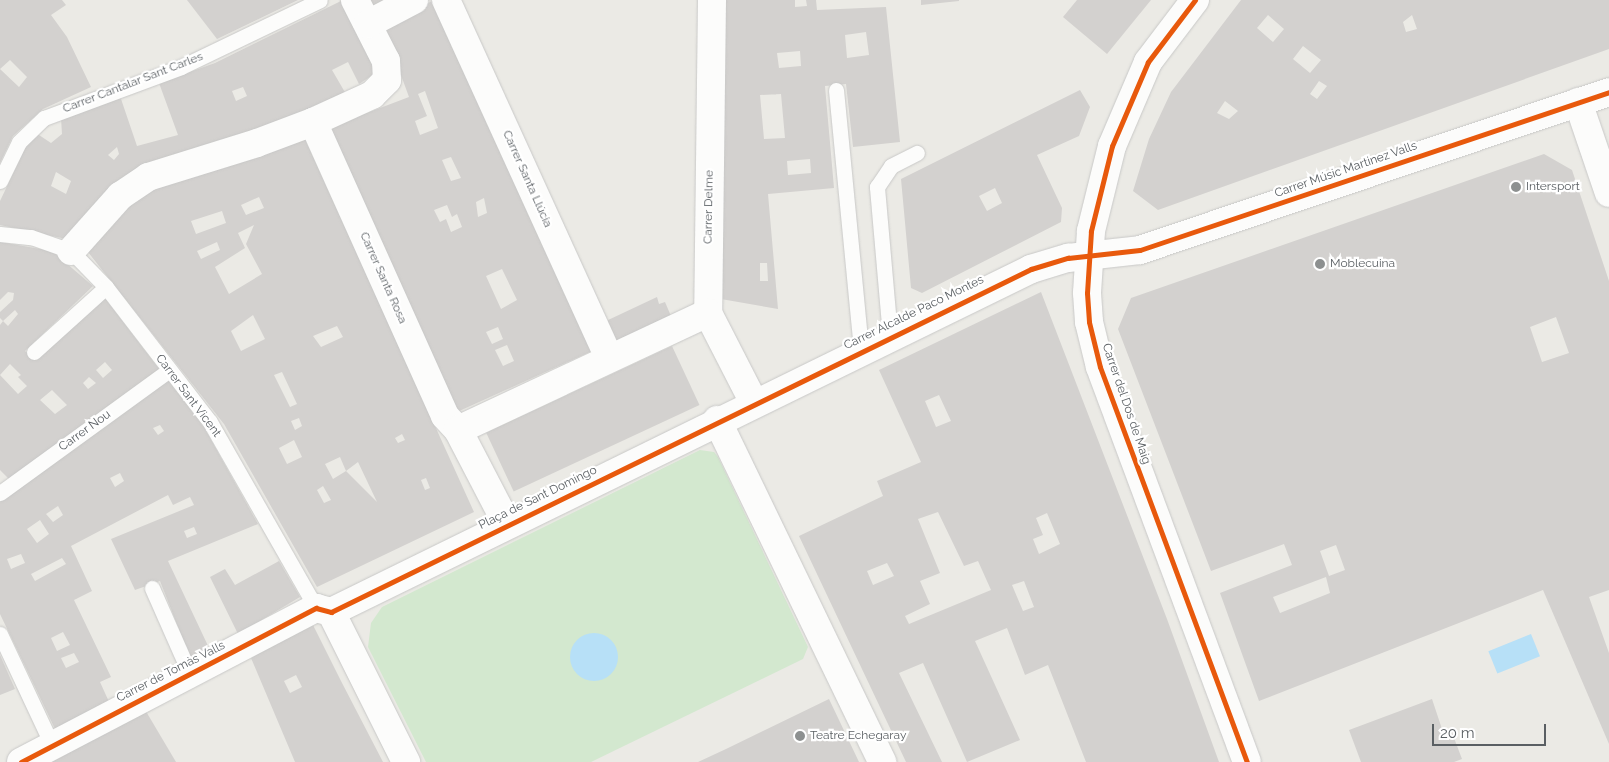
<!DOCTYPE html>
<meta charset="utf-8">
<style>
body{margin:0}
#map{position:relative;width:1609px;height:762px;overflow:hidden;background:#ebeae5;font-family:Raleway,sans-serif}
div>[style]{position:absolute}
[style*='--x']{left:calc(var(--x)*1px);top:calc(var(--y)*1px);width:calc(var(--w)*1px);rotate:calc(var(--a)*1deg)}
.green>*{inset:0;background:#d3e8cf}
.water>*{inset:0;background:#b7e0f7;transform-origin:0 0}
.round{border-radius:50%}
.building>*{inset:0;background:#d3d1cf;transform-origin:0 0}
.roads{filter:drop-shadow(0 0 1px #c8c8c7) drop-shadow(0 0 1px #c8c8c7)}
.lane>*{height:15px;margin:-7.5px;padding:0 7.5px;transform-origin:7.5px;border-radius:7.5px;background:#fcfcfb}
.street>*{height:28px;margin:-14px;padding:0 14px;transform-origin:14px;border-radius:14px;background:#fcfcfb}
.secondary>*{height:28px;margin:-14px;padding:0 14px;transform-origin:14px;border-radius:14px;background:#fcfcfb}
.cycleway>*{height:5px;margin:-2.5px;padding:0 2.5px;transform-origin:2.5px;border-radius:2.5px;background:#e8590c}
.dots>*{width:14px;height:14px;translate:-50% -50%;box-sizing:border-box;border:2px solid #fff;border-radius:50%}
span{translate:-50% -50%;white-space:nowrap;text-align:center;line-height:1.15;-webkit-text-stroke:4.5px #fff;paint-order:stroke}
.street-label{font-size:12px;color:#5a5f63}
.poi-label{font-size:12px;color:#5a5f63}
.left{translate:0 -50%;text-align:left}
.scale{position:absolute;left:1432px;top:724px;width:114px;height:22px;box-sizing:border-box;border:2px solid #5a5f63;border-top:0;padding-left:6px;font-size:15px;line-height:18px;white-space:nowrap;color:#5a5f63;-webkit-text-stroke:4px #fff;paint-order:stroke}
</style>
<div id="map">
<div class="green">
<div style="clip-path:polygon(700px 450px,714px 452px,718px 457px,808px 647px,803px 659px,591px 762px,426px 762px,368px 647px,371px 623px,382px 607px)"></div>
</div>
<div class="water">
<div class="round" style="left:570px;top:633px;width:48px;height:48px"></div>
<div style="left:1531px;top:634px;width:24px;height:46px;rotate:68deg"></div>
</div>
<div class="building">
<div style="clip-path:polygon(0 0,62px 0,66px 5px,51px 15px,67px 37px,91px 87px,43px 109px,13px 136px,0 163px,0 69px,19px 87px,27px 77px,10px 60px,0 69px)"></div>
<div style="clip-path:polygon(187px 0,298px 0,217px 39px)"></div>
<div style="clip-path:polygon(evenodd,343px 0,377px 72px,359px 84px,348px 62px,332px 70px,346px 94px,296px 118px,210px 148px,71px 240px,0 225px,0 201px,31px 136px,36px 133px,51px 143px,62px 134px,61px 118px,120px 96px,137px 146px,178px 135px,159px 83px,215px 63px,343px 0,243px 87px,247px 96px,236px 101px,232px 91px,243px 87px,343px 0,117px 147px,119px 154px,114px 160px,108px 155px,117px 147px,343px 0,56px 172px,71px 181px,66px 194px,51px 186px,56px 172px)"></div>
<div style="clip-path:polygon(367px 0,393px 0,373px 12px)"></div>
<div style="clip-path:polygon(evenodd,434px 0,452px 47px,592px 351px,457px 412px,330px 127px,409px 97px,398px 67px,379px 29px,434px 0,425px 91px,438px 128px,420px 135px,415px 121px,427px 116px,418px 94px,425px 91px,434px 0,451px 157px,461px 178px,451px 181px,442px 160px,451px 157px,434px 0,484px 198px,487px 213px,478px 217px,476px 202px,484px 198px,434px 0,447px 205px,452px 217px,457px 214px,462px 227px,451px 232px,446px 219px,440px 222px,434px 210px,447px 205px,434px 0,502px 269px,517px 300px,501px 309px,486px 276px,502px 269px,434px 0,498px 327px,503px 339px,492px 344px,486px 332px,498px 327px,434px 0,507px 345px,514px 361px,503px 366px,495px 350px,507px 345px)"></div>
<div style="clip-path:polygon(evenodd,724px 0,795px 0,795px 7px,807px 6px,806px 0,816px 0,817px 10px,886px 7px,900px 142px,853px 147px,846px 84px,825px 86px,834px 188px,768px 194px,778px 309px,721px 299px,724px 0,866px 32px,869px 55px,847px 58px,845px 35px,866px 32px,724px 0,800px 51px,801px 66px,779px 68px,777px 53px,800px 51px,724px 0,781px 94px,785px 138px,764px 139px,760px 95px,781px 94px,724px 0,810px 159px,811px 173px,788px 175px,787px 161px,810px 159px,724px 0,760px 263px,767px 263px,768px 281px,760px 281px,760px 263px)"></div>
<div style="clip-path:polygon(921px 0,959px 0,959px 1px,921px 5px)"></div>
<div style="clip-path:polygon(1077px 0,1151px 0,1107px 54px,1063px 17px)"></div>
<div style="clip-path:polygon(evenodd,1241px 0,1609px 0,1609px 49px,1158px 210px,1133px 191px,1149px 139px,1171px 92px,1241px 0,1268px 15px,1284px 29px,1273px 42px,1257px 28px,1268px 15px,1241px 0,1412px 15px,1417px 29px,1406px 32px,1403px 22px,1412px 15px,1241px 0,1303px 46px,1321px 60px,1310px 73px,1293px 59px,1303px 46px,1241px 0,1319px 81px,1327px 86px,1317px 99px,1310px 94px,1319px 81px,1241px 0,1225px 101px,1238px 111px,1229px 119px,1217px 113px,1225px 101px)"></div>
<div style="clip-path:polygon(evenodd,1080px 90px,1090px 107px,1079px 136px,1037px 155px,1062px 208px,1061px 222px,922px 293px,911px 288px,901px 179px,1080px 90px,995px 188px,1002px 203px,987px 211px,979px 196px,995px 188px)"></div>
<div style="clip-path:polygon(evenodd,303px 135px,474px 512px,317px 587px,224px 424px,84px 247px,99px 228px,154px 188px,303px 135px,259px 197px,264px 208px,246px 215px,241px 205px,259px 197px,303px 135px,222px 211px,226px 223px,196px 234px,191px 221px,222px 211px,303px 135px,254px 225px,246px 244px,262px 274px,229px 294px,215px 267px,245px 248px,238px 233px,254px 225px,303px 135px,217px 242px,220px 250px,201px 259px,197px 251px,217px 242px,303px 135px,253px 315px,265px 339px,241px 351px,231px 331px,253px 315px,303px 135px,337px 326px,343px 337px,321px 347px,313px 336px,337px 326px,303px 135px,282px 372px,297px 404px,290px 407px,274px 375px,282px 372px,303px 135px,299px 418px,302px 426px,295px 430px,291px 421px,299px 418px,303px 135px,402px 434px,405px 440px,398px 443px,395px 438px,402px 434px,303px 135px,294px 440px,302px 457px,287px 464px,279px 448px,294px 440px,303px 135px,340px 457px,346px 471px,358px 462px,377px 502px,346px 471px,333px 479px,325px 464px,340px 457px,303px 135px,426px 478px,430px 488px,425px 490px,421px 480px,426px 478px,303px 135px,323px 486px,331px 500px,324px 503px,317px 490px,323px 486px)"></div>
<div style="clip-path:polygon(evenodd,1544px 154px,1572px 170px,1609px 281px,1609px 590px,1589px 597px,1609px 653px,1609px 744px,1543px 590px,1259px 701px,1220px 593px,1292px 565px,1284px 544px,1211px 571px,1118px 329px,1131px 298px,1544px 154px,1556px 317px,1569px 353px,1542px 362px,1530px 327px,1556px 317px,1544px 154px,1336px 545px,1345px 570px,1329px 576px,1320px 551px,1336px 545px,1544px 154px,1326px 577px,1330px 593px,1280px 613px,1273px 597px,1326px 577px)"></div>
<div style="clip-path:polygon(evenodd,0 242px,52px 251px,93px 286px,25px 351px,35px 360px,104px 297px,159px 369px,9px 479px,0 470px,0 325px,3px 321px,8px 326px,18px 314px,15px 310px,3px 321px,0 318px,0 312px,13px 300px,14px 293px,8px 292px,0 300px,0 242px,105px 362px,112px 370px,103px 378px,96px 370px,105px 362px,0 242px,10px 364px,21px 375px,18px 377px,27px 386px,18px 394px,0 375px,10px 364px,0 242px,89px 377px,96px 383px,88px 389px,83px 383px,89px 377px,0 242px,52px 390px,67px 405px,55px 414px,40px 400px,52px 390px)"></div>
<div style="clip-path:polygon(evenodd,1041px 292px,1167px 619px,1219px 762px,1086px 762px,1048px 665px,1025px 675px,1007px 628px,975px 641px,1020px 740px,967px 762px,923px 663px,899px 673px,942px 762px,906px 762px,799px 536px,883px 496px,877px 481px,921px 462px,879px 370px,1041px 292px,939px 395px,951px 421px,936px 427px,925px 401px,939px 395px,1041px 292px,938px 512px,964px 566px,978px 561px,991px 590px,909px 624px,905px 616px,930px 604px,920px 581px,940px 573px,918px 519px,938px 512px,1041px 292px,1047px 513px,1060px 544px,1039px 554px,1033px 539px,1043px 535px,1036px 518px,1047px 513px,1041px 292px,887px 563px,894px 576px,873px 585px,867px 571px,887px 563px,1041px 292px,1024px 581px,1034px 607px,1023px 611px,1012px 585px,1024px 581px)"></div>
<div style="clip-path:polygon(657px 297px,659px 304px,665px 302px,671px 316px,615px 341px,606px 321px)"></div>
<div style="left:672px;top:346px;width:65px;height:205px;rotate:65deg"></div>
<div style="clip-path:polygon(evenodd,168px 380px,205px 429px,258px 524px,168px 561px,210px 650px,191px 660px,160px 581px,135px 590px,111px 539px,194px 505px,190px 497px,173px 505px,168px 495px,71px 546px,92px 591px,74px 600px,111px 677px,100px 682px,110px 704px,56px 731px,0 614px,0 502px,168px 380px,160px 425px,164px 431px,158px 435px,153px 428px,160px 425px,168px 380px,120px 473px,124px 481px,115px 487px,110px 478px,120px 473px,168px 380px,58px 506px,63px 515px,53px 522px,46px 514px,58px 506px,168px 380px,40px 520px,49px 534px,37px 543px,27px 529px,40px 520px,168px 380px,194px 527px,197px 534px,187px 538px,184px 531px,194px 527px,168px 380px,21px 554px,25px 563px,11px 569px,7px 559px,21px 554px,168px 380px,62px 558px,66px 564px,35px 581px,31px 574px,62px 558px,168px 380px,63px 632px,70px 645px,57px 651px,51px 638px,63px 632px,168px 380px,74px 653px,79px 662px,66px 668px,61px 658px,74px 653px)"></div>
<div style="clip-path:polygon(279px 561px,300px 597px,238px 634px,210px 577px,225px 569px,235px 585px)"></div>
<div style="clip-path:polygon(evenodd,311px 621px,341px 681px,383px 762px,295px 762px,251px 658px,311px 621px,296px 675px,302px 687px,290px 693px,284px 681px,296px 675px)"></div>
<div style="clip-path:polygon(0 655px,15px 689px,0 695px)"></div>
<div style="clip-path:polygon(829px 699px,859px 762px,698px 762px,726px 749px)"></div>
<div style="clip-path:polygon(1432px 699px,1443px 732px,1451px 730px,1462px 759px,1454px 762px,1361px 762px,1349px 730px)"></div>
<div style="clip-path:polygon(144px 708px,176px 762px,39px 762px)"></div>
</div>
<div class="roads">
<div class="lane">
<div style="--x:836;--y:90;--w:261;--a:84.5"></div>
<div style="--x:0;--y:181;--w:43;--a:-64"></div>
<div style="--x:19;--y:142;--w:35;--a:-44"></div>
<div style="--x:44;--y:118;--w:146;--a:-20.4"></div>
<div style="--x:181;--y:67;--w:154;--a:-25.7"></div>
<div style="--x:0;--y:234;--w:31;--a:6"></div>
<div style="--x:31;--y:237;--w:42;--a:19.3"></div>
<div style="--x:71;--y:251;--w:50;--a:45.8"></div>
<div style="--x:106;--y:287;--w:170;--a:52.4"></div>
<div style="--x:210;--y:422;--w:214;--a:60.3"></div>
<div style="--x:890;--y:336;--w:150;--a:-95"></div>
<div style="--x:877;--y:187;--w:25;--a:-56"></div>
<div style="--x:891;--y:166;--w:29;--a:-27"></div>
<div style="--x:34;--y:352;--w:97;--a:-42.1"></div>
<div style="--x:0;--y:493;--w:209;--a:-36"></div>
<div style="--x:152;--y:588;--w:94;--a:66.2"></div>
<div style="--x:0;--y:634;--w:123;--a:64.9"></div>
</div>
<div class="street">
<div style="--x:355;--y:0;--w:68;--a:63.1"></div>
<div style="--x:386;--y:61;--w:19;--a:87"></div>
<div style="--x:387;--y:80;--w:21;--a:135"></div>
<div style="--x:372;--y:95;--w:65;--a:155.4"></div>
<div style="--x:313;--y:122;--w:322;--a:65.8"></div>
<div style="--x:445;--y:416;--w:19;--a:47"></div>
<div style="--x:458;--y:430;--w:106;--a:62.5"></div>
<div style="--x:446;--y:0;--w:393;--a:65.5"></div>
<div style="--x:712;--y:0;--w:313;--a:90.7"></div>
<div style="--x:708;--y:313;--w:101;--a:62.9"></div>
<div style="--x:368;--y:24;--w:52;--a:-27.6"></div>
<div style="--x:1578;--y:102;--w:96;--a:71.2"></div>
<div style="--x:71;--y:251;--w:74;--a:-48.3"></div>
<div style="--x:120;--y:196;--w:34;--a:-34"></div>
<div style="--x:148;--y:177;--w:114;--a:-17.3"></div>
<div style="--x:257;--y:143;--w:60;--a:-20.6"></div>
<div style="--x:717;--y:420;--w:380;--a:64.2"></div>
<div style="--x:458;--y:430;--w:276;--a:-25.1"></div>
<div style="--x:331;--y:612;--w:780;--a:-26.1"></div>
<div style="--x:1031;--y:269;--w:39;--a:-17"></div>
<div style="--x:1068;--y:258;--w:72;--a:-6.3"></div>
<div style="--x:1140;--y:250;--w:495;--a:-18.6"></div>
<div style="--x:331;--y:612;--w:168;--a:63.4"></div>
<div style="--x:21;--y:762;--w:333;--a:-27.6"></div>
<div style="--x:316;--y:608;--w:16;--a:15"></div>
</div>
<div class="secondary">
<div style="--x:1195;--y:0;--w:78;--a:127.2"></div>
<div style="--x:1148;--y:62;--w:91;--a:113.2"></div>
<div style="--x:1112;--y:146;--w:88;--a:103.9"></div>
<div style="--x:1091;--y:231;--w:62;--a:93.7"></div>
<div style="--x:1087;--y:293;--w:29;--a:86"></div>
<div style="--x:1089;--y:322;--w:46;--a:76.3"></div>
<div style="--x:1100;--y:367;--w:421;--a:69.6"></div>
</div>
</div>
<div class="cycleway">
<div style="--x:1195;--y:0;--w:78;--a:127.2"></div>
<div style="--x:1148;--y:62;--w:91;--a:113.2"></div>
<div style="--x:1112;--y:146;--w:88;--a:103.9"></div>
<div style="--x:1091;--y:231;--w:62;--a:93.7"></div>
<div style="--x:1087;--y:293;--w:29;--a:86"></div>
<div style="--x:1089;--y:322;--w:46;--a:76.3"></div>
<div style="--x:1100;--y:367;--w:421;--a:69.6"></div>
<div style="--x:21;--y:762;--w:333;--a:-27.6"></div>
<div style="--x:316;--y:608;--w:16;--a:15"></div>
<div style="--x:331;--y:612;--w:780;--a:-26.1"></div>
<div style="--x:1031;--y:269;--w:39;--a:-17"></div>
<div style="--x:1068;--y:258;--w:72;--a:-6.3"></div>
<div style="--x:1140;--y:250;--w:495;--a:-18.6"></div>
</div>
<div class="dots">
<div style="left:1516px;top:187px;background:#8d9090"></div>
<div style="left:1320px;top:264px;background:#8d9090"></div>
<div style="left:800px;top:736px;background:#8d9090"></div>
</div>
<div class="street-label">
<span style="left:133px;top:83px;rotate:-21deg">Carrer Cantalar Sant Carles</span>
<span style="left:1346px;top:170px;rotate:-19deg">Carrer Músic Martinez Valls</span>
<span style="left:527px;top:179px;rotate:66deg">Carrer Santa Llúcia</span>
<span style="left:709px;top:207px;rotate:-89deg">Carrer Delme</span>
<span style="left:383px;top:278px;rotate:66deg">Carrer Santa Rosa</span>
<span style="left:914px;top:313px;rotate:-26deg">Carrer Alcalde Paco Montes</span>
<span style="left:188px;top:396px;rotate:53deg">Carrer Sant Vicent</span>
<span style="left:1126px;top:404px;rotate:71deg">Carrer del Dos de Maig</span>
<span style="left:85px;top:431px;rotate:-36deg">Carrer Nou</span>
<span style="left:538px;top:498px;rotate:-26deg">Plaça de Sant Domingo</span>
<span style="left:171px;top:672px;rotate:-27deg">Carrer de Tomàs Valls</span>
</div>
<div class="poi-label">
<span class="left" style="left:1526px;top:187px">Intersport</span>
<span class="left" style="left:1330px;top:264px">Moblecuina</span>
<span class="left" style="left:810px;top:736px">Teatre Echegaray</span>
</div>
<div class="scale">20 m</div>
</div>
